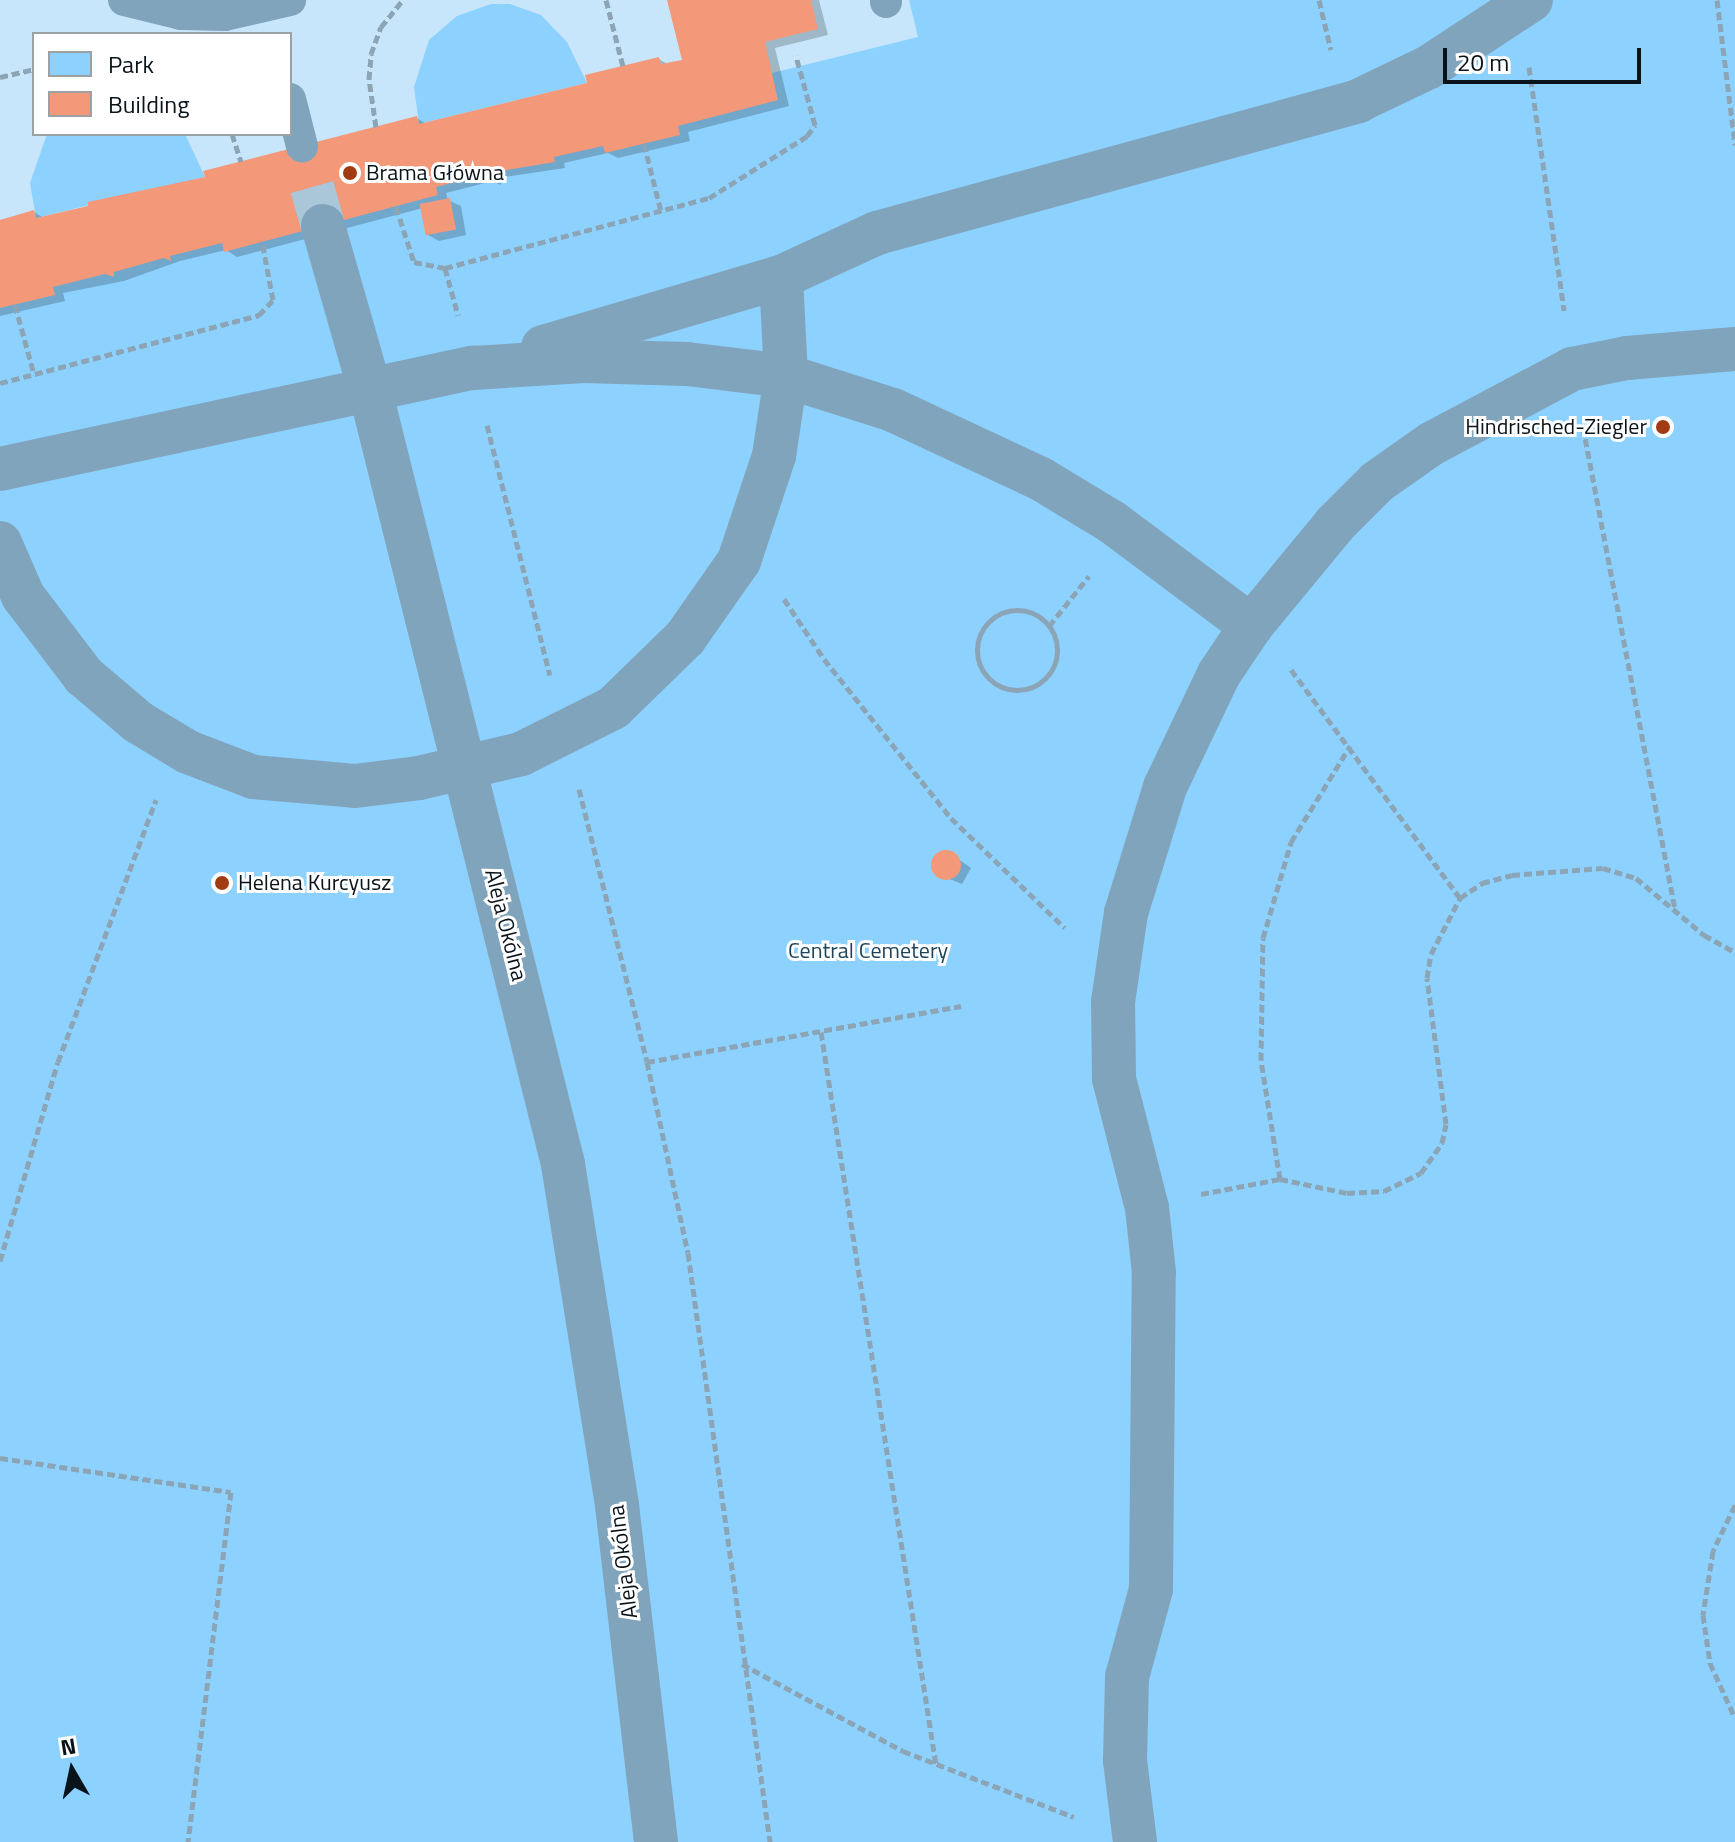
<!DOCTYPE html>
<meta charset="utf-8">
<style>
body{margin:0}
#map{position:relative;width:1735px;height:1842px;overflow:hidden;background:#c7e6fb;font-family:"Titillium Web",sans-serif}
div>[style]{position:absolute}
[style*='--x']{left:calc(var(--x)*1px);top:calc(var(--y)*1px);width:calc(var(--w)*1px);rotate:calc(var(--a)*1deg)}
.green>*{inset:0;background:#8dd1fe}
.shadow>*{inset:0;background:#0003}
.building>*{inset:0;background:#f39879;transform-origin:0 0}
.round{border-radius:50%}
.pedestrian-tunnel>*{height:44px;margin-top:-22px;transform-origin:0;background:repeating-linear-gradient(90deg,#aac6d9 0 44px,transparent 0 66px)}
.path>*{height:5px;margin-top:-2.5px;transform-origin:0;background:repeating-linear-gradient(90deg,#8ca5b6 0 8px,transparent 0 12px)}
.path>.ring{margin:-2.5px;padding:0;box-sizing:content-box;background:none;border:5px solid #8ca5b6;border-radius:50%}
.service>*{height:32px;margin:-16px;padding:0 16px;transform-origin:16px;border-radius:16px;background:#80a4bc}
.pedestrian>*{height:44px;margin:-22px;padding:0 22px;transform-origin:22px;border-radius:22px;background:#80a4bc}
.dots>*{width:22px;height:22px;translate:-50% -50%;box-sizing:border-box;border:4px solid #fff;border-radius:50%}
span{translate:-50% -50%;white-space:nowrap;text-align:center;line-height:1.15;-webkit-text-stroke:6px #fff;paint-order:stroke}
.poi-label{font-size:22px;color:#08131a}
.left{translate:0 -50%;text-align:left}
.right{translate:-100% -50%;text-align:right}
.street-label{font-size:22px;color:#08131a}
.park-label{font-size:22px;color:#1e445b}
.legend{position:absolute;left:32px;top:32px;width:260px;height:104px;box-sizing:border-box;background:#fff;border:2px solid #9ca1a3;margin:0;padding:10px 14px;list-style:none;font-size:24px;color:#08131a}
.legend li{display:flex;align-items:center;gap:16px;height:40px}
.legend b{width:40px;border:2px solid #9ca1a3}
.north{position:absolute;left:32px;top:1730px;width:80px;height:80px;-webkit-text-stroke:6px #fff;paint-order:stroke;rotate:351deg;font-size:22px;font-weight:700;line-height:32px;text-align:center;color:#08131a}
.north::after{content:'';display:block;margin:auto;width:28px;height:36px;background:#08131a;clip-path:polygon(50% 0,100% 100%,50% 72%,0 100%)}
.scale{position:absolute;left:1443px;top:48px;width:198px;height:36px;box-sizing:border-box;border:4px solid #08131a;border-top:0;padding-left:10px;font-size:24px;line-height:28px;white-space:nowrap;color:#08131a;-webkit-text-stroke:6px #fff;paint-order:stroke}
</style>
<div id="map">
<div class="green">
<div style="clip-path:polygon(909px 0,1735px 0,1735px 1842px,0 1842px,0 263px,918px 37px)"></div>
<div style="clip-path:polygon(491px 4px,510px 4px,541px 15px,567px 42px,587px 83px,419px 124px,414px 87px,429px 40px,457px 16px)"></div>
<div style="clip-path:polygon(47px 134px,185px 134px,205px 177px,36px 218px,30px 183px)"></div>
</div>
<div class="shadow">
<div style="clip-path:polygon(670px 0,819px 0,828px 35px,775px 48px,789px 106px,688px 132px,690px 141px,618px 158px,608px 153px,564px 163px,565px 168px,505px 177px,500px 185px,493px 181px,446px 193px,448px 200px,461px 206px,466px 235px,439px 241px,428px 235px,423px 208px,237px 257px,226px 250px,180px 261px,124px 281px,63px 293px,65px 301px,0 316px,0 221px,34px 212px,44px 218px,207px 178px,417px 118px,426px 124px,589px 84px,659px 59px,669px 65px,685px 61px)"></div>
<div style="clip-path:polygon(950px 853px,971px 868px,962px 884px,942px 876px,933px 862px,938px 855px)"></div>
</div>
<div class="building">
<div style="clip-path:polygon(667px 0,811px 0,818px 29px,765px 42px,778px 100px,678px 126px,680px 135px,605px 153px,603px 146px,554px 157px,555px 162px,495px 172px,496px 177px,488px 180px,486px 174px,436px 187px,438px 195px,224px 252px,222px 243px,170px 256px,171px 261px,164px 258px,114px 272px,114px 277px,105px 274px,53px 287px,55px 295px,0 308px,0 220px,34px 210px,36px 218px,88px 206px,88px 202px,205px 177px,203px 171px,417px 116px,419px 124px,529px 97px,587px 83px,585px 75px,659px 57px,661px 64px,682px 60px)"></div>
<div style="left:450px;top:198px;width:32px;height:31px;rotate:79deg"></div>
<div class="round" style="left:931px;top:850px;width:30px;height:30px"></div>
</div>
<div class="pedestrian-tunnel">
<div style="--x:312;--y:187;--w:41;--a:74.2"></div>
</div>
<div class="path">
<div style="--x:606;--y:0;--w:68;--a:75.6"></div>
<div style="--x:1319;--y:0;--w:51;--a:76.5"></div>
<div style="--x:1717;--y:0;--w:146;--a:82.9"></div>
<div style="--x:1529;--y:67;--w:246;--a:81.8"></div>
<div style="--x:0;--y:77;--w:35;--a:-13"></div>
<div style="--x:376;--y:127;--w:49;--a:-98.3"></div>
<div style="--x:369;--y:79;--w:25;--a:-85"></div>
<div style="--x:371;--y:54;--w:29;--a:-70"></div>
<div style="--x:381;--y:27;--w:35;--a:-51"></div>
<div style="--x:232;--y:134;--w:29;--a:72"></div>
<div style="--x:644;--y:144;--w:69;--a:75.8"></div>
<div style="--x:396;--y:207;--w:58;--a:71.9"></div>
<div style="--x:414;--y:262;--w:32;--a:11"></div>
<div style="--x:445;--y:268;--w:273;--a:-14.9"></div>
<div style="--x:709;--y:198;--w:116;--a:-32.3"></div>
<div style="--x:807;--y:136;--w:14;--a:-54"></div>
<div style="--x:815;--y:125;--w:72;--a:-105.4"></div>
<div style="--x:445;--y:268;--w:49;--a:74.5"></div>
<div style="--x:15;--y:305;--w:72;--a:74.6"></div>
<div style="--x:0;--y:383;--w:268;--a:-14.7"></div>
<div style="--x:259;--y:315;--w:21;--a:-47"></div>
<div style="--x:273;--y:300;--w:60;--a:-100.6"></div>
<div style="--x:487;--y:425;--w:258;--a:75.9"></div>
<div style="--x:1583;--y:427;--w:492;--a:79.2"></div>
<div style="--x:784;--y:599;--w:72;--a:56.3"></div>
<div style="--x:824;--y:659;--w:203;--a:51.4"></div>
<div style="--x:951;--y:818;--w:158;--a:44"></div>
<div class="ring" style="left:977px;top:610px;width:75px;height:75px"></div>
<div style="--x:1049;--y:626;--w:64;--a:-51.3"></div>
<div style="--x:579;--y:789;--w:281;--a:76"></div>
<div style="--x:647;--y:1062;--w:195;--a:77.9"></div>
<div style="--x:688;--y:1253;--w:595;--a:82.07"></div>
<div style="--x:1460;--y:898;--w:27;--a:-34"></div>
<div style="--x:1482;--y:883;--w:31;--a:-15"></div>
<div style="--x:1512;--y:875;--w:91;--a:-4.4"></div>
<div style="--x:1603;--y:868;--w:34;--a:17"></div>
<div style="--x:1636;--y:878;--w:89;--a:40"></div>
<div style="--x:1704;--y:935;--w:35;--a:29"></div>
<div style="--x:821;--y:1032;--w:742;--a:81.08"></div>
<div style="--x:647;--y:1062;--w:319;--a:-10.1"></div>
<div style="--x:1280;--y:1179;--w:121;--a:-99.1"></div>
<div style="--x:1261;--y:1060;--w:122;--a:-89.1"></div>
<div style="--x:1263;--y:938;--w:100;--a:-73.7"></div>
<div style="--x:1291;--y:842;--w:113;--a:-58.4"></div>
<div style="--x:1201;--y:1194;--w:80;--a:-10.8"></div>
<div style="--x:1280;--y:1179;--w:68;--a:11.8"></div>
<div style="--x:1347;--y:1193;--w:37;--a:-3"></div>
<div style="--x:1384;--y:1191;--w:41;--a:-25.9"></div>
<div style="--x:1421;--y:1173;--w:37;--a:-55"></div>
<div style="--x:1442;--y:1143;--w:19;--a:-78"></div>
<div style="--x:1446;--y:1124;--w:147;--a:-97.4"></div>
<div style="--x:1427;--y:978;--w:24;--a:-81"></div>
<div style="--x:1431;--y:954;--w:63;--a:-62.6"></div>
<div style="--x:1460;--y:898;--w:286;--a:-126.5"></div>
<div style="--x:0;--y:1261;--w:207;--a:-73.8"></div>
<div style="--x:58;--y:1062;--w:280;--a:-69.5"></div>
<div style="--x:0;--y:1458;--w:233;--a:8.4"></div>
<div style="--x:231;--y:1492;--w:353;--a:97"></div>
<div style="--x:1735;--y:1505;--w:51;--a:115.6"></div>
<div style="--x:1713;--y:1551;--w:65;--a:98.9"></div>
<div style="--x:1703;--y:1615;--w:49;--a:81.7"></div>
<div style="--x:1710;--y:1663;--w:60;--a:65.6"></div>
<div style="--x:742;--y:1664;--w:183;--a:28.4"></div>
<div style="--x:903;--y:1751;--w:183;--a:21.1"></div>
</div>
<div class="service">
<div style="--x:124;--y:0;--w:59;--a:13.8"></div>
<div style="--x:181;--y:14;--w:44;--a:1.3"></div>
<div style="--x:225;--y:15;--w:67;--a:-13"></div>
<div style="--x:886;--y:0;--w:2;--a:90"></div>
<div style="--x:290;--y:99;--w:49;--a:75.7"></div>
</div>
<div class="pedestrian">
<div style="--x:323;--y:226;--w:171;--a:74"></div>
<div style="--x:370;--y:390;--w:798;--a:76"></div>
<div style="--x:563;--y:1164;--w:345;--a:81"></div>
<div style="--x:617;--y:1505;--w:339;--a:83.4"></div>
<div style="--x:543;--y:347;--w:248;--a:-16.4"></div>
<div style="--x:781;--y:277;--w:106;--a:-24.6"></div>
<div style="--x:877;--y:233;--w:499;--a:-15.3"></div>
<div style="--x:1358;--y:101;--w:79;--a:-25.6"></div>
<div style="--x:1429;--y:67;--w:122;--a:-33.3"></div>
<div style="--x:0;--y:469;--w:484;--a:-12.1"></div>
<div style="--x:473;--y:368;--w:111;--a:-3.6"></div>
<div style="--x:584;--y:361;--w:103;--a:1.7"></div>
<div style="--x:687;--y:364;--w:100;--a:6.9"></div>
<div style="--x:786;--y:376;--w:112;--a:17.6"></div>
<div style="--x:893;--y:410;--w:163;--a:25"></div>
<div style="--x:1041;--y:479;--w:83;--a:31.2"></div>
<div style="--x:1112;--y:522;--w:174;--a:36.8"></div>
<div style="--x:0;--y:543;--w:58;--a:66.5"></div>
<div style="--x:23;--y:596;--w:101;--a:52.7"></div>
<div style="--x:84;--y:676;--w:71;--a:40.4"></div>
<div style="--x:138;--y:722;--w:58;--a:31"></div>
<div style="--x:188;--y:752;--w:70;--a:21"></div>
<div style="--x:253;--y:777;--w:102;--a:5"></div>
<div style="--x:355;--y:786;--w:64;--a:-7.1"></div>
<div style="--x:419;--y:778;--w:105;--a:-13.2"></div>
<div style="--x:521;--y:754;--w:103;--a:-26.6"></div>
<div style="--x:613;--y:708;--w:100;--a:-44.2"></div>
<div style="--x:685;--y:638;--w:94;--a:-55"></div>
<div style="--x:739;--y:561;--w:111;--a:-71.6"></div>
<div style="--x:774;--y:456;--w:81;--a:-81.5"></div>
<div style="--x:786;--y:376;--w:99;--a:-92.9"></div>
<div style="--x:1135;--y:1842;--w:83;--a:-97"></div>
<div style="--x:1125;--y:1760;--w:83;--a:-88.6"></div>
<div style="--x:1127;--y:1677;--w:91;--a:-74.7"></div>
<div style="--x:1151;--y:1589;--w:316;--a:-89.5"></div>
<div style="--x:1154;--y:1273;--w:65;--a:-96.1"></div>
<div style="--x:1147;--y:1208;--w:133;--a:-104.3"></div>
<div style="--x:1114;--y:1079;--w:77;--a:-90.7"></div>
<div style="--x:1113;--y:1002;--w:90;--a:-81.7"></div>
<div style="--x:1126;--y:913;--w:132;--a:-72.8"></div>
<div style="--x:1165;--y:787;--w:125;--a:-64.5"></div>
<div style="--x:1219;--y:674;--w:58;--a:-56.3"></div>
<div style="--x:1251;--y:626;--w:132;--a:-50.5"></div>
<div style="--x:1335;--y:524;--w:59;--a:-45"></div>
<div style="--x:1377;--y:482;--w:66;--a:-35.1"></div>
<div style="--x:1431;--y:444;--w:160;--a:-28"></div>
<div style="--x:1572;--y:369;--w:56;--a:-11.3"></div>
<div style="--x:1627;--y:358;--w:108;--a:-4.8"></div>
</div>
<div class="dots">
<div style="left:350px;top:173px;background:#a13c12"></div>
<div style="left:1663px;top:427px;background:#a13c12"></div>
<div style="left:222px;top:883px;background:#a13c12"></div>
</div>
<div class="poi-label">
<span class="left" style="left:366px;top:173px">Brama Główna</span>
<span class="right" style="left:1647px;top:427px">Hindrisched-Ziegler</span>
<span class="left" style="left:238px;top:883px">Helena Kurcyusz</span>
</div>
<div class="street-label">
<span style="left:506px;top:925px;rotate:76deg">Aleja Okólna</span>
<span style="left:623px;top:1562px;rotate:-97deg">Aleja Okólna</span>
</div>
<div class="park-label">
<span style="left:868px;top:951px">Central Cemetery</span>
</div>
<ul class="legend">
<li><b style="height:22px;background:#8dd1fe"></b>Park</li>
<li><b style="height:22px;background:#f39879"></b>Building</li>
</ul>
<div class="north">N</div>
<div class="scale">20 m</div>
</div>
